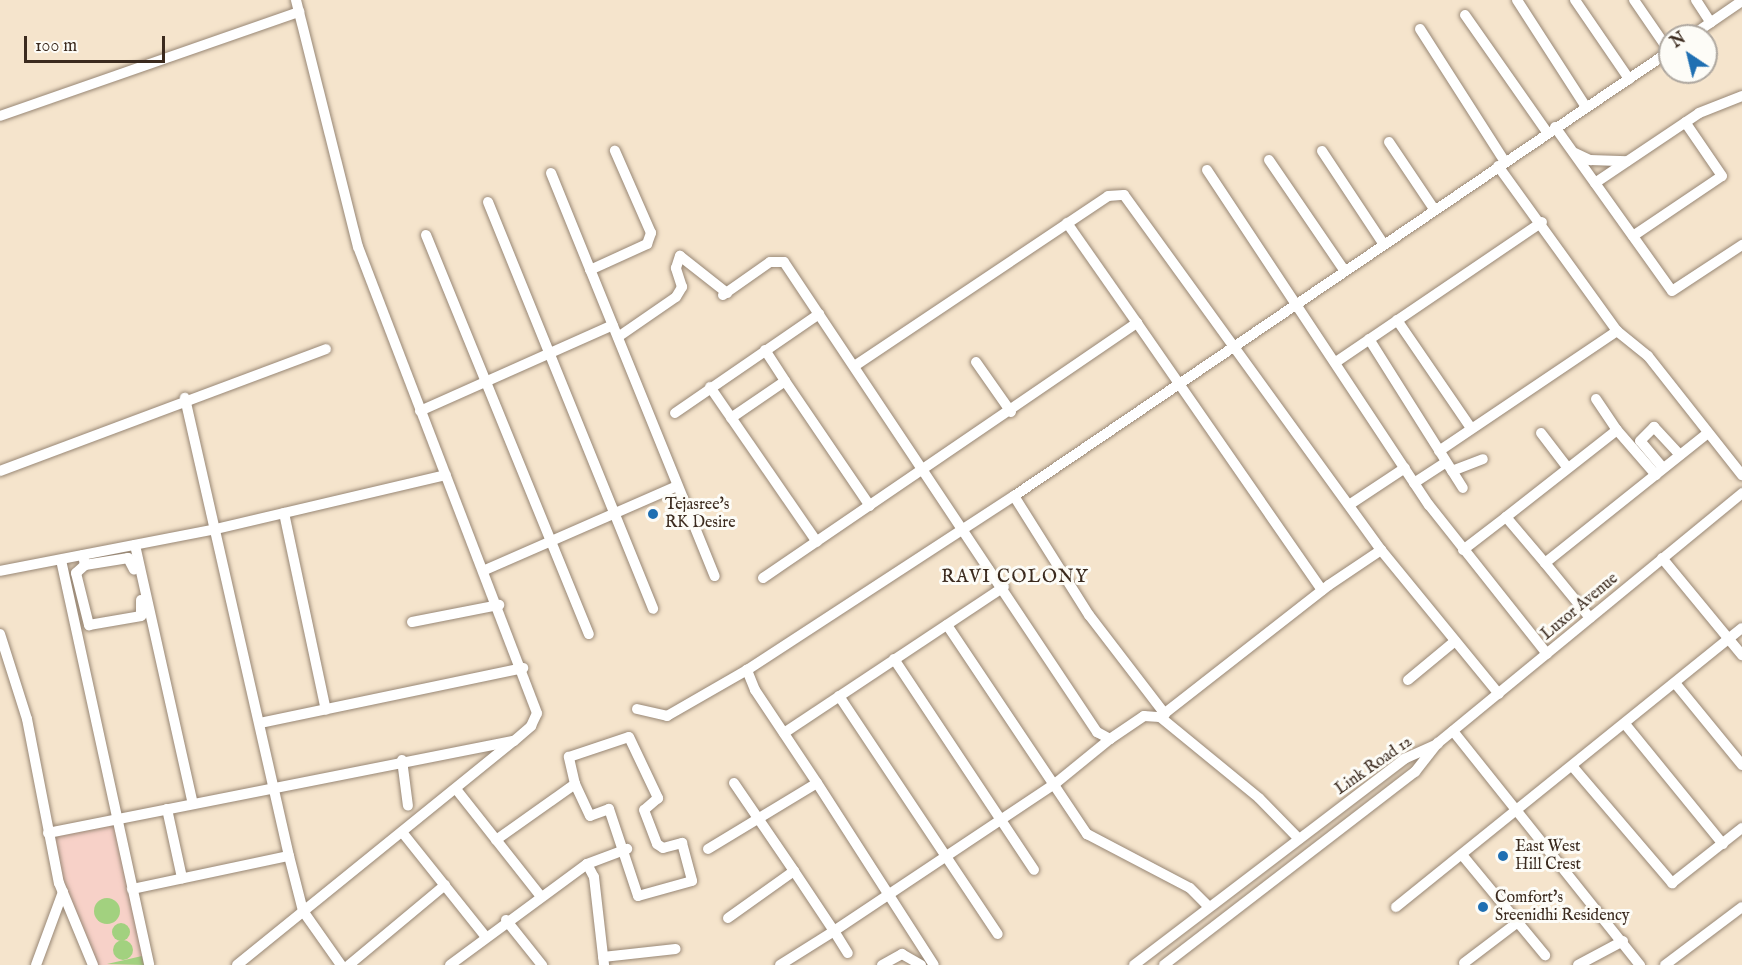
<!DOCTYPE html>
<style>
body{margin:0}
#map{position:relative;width:1742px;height:965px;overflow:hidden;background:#f5e4cc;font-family:"IM FELL English",serif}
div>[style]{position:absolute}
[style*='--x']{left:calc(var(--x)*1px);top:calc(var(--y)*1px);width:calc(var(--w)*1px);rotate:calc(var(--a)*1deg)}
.built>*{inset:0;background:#f7d1c8}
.green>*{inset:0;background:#a2d17f}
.round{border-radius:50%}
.roads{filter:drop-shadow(0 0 2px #988775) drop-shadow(0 0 2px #988775)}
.street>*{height:10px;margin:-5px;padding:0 5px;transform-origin:5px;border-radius:5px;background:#fff}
.dots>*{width:16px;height:16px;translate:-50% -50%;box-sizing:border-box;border:3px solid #fdfcf7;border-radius:50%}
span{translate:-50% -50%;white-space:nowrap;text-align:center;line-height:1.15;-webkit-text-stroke:6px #fdfcf7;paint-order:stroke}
.poi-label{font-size:16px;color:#3b2a1e}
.left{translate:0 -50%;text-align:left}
.street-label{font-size:16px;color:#3b2a1e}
.neighbourhood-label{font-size:18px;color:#3b2a1e;letter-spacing:1.5px}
.north{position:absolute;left:1658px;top:24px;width:60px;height:60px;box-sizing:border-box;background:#fdfcf7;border:2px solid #afa8a0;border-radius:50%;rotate:325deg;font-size:16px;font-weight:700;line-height:24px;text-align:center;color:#3b2a1e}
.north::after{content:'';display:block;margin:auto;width:21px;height:27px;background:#1f6fb2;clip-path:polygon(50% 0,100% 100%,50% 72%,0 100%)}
.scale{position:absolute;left:24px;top:36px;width:141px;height:27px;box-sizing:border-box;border:3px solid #3b2a1e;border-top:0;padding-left:8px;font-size:18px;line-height:21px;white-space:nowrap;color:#3b2a1e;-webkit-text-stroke:4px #fdfcf7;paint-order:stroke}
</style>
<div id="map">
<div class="built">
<div style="clip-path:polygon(119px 818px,149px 965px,93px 965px,59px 883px,48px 833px)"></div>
</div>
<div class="green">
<div class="round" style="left:94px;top:898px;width:26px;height:26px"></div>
<div class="round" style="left:112px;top:923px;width:18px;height:18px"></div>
<div class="round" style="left:113px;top:940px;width:20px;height:20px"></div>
<div style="clip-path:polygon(142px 956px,144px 965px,107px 964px)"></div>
</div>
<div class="roads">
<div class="street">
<div style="--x:1517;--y:0;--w:127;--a:57.2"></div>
<div style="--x:1575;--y:0;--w:96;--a:55.6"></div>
<div style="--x:1634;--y:0;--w:62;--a:55.5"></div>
<div style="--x:1696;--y:0;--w:27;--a:57"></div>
<div style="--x:1465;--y:15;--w:143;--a:55"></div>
<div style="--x:1420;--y:29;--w:158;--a:57.4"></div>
<div style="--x:1691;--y:36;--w:62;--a:-34.5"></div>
<div style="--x:0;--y:116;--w:317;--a:-19.2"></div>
<div style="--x:1555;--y:127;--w:201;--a:54.5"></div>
<div style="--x:1672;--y:291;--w:84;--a:-33.3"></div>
<div style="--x:1389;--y:142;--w:81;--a:56.1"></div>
<div style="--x:1322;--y:151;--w:110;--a:56.5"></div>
<div style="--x:1575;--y:153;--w:17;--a:25"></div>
<div style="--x:1590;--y:160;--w:37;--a:2"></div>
<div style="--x:1269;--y:160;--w:133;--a:55.7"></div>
<div style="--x:1498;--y:166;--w:203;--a:54.2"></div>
<div style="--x:1617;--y:331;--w:40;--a:39"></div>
<div style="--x:1648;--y:356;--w:152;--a:51.7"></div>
<div style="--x:1207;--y:170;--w:402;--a:56.5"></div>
<div style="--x:1429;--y:505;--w:190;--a:51.6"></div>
<div style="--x:551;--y:173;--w:435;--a:67.9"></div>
<div style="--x:1595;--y:183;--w:125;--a:-33.9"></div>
<div style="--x:1699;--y:113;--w:46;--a:-21.6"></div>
<div style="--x:488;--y:202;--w:439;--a:67.9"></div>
<div style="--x:1067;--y:223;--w:122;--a:55"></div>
<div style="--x:426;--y:235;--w:431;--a:67.8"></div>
<div style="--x:1633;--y:236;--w:107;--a:-34"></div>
<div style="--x:1722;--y:176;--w:65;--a:-124.4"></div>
<div style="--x:590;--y:270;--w:63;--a:-24.5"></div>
<div style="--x:647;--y:244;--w:12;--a:-70"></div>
<div style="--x:651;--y:233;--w:90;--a:-113.7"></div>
<div style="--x:723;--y:295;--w:57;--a:-35.1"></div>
<div style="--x:770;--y:262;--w:14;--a:0"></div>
<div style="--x:784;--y:262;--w:565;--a:56.34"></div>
<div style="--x:1097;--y:732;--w:15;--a:28"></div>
<div style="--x:1110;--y:739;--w:41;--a:-34.1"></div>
<div style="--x:1144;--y:716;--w:16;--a:4"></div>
<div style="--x:1397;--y:320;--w:131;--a:55.6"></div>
<div style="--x:618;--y:337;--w:70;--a:-34.6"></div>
<div style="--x:676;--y:297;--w:12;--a:-59"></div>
<div style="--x:682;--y:287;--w:20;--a:-108"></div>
<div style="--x:676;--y:268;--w:13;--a:-72"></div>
<div style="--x:680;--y:256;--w:60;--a:38.2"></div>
<div style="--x:1369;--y:339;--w:176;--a:57.8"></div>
<div style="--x:765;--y:350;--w:37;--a:57"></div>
<div style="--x:976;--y:362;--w:61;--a:55"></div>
<div style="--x:1336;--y:362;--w:249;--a:-34.2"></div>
<div style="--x:856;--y:365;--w:303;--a:-33.8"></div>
<div style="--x:1108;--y:196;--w:16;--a:-4"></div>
<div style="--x:1124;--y:195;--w:438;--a:54.1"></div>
<div style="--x:710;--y:387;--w:188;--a:55.4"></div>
<div style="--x:1596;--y:399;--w:37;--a:56"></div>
<div style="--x:420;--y:411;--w:211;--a:-24"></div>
<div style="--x:675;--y:413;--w:175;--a:-34.5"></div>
<div style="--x:731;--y:418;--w:65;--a:-34.4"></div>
<div style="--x:785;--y:381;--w:151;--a:55.8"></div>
<div style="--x:1541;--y:433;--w:43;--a:52.6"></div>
<div style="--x:1439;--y:451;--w:215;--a:-34"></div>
<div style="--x:1663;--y:468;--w:35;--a:-130"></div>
<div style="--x:1640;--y:441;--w:20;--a:-45"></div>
<div style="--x:1654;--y:427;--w:38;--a:47"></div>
<div style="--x:0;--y:471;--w:348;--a:-20.5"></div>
<div style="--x:1452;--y:471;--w:33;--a:-21"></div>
<div style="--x:1656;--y:475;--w:60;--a:-130.9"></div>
<div style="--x:1617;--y:430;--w:141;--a:141.9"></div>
<div style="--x:1506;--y:517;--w:60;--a:49.7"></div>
<div style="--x:1545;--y:563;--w:208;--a:-38.6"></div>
<div style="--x:1414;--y:483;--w:38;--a:-33"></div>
<div style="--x:1014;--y:496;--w:141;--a:57.8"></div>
<div style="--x:1089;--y:615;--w:125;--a:52.5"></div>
<div style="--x:1349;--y:505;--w:67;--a:-33.5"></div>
<div style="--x:284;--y:513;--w:201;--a:78"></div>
<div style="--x:135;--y:545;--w:265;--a:77.4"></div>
<div style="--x:1463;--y:550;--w:54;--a:-37.5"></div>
<div style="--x:83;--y:555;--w:10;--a:79"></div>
<div style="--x:85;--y:565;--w:12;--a:138"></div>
<div style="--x:76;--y:573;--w:54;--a:76"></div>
<div style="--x:89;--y:625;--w:53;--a:-9.8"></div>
<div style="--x:141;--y:616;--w:16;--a:-90"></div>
<div style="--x:1662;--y:558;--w:126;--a:50.5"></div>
<div style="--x:61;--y:560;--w:414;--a:77.7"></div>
<div style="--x:1545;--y:563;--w:71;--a:50.7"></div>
<div style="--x:85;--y:565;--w:44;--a:-9.2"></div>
<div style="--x:128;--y:558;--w:13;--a:63"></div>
<div style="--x:485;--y:570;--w:210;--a:-23.6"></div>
<div style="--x:0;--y:571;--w:220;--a:-11"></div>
<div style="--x:216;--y:529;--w:236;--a:-13.2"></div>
<div style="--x:763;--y:578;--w:453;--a:-34.3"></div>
<div style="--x:1137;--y:323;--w:325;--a:55.3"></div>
<div style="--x:412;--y:622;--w:89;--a:-11.1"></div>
<div style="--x:947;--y:625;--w:252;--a:56.2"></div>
<div style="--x:1087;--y:834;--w:116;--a:27.7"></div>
<div style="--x:1190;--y:888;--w:27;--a:45"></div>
<div style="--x:0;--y:634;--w:89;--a:72.4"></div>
<div style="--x:27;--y:719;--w:167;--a:79"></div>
<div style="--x:59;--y:883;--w:89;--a:67.5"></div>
<div style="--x:894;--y:659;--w:253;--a:56.4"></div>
<div style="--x:1408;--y:680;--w:61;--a:-39.7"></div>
<div style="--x:1675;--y:683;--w:106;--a:50.7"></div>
<div style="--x:839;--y:696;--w:286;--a:56.3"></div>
<div style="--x:637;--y:709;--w:31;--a:13"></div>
<div style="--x:667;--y:716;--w:92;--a:-29.9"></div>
<div style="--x:260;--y:723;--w:269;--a:-11.8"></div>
<div style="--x:1625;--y:724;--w:155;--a:50.8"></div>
<div style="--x:1453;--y:731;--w:300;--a:51.4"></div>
<div style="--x:784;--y:733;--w:264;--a:-33.6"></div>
<div style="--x:402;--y:760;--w:46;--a:82.6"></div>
<div style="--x:1573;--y:767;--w:153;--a:49.5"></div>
<div style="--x:1672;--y:883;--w:89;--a:-38.2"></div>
<div style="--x:734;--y:783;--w:107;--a:55.7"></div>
<div style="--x:817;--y:783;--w:112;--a:-123.7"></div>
<div style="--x:755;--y:690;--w:22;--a:-112"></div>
<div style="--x:747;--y:670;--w:319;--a:-33.1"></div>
<div style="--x:1014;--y:496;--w:793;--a:-34.15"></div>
<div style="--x:456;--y:789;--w:134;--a:51.7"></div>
<div style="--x:167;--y:809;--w:71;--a:77.7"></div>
<div style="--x:402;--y:832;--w:133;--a:51.4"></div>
<div style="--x:48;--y:833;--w:475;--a:-11.2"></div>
<div style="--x:1299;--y:839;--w:57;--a:-134.3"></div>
<div style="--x:1259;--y:798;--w:128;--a:-140.7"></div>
<div style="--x:1160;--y:717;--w:214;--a:-38"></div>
<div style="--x:1329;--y:585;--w:63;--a:-33.9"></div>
<div style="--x:1381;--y:550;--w:186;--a:50.7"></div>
<div style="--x:496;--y:840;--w:97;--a:-35.3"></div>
<div style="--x:575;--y:784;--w:28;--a:-103"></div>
<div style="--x:569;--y:757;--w:63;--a:-18.4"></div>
<div style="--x:629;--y:737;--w:68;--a:64.6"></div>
<div style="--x:658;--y:798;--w:18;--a:139"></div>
<div style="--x:644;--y:810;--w:36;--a:69"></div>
<div style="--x:657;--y:844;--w:7;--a:34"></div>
<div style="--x:663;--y:848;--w:20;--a:-15"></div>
<div style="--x:682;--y:843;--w:39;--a:75"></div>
<div style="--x:692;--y:881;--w:56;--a:164.5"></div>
<div style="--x:638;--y:896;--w:92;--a:-108.4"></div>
<div style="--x:609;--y:809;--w:20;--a:160"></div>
<div style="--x:590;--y:816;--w:35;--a:-115"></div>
<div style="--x:708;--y:849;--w:127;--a:-31.2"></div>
<div style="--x:817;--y:783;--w:216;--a:57.3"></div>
<div style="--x:289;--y:856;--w:57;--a:75.7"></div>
<div style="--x:303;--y:911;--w:66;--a:54.9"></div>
<div style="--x:1463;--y:856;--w:129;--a:50.4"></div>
<div style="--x:587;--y:864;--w:43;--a:-20.6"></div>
<div style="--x:132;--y:889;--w:160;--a:-11.9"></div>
<div style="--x:289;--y:856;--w:470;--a:-102.8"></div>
<div style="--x:1396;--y:907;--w:444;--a:-38.9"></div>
<div style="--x:728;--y:918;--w:81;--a:-35.5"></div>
<div style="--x:794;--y:871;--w:72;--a:56.3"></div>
<div style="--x:834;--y:931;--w:267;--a:-33.7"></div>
<div style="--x:1056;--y:783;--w:70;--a:-39.2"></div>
<div style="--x:506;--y:920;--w:58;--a:51.3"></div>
<div style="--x:603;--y:957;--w:73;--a:-6.3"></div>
<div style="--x:1464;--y:963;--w:68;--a:-37.2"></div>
<div style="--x:36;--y:965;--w:78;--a:-69.7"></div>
<div style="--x:237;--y:965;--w:356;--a:-39"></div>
<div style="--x:514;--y:741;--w:23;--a:-41"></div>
<div style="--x:531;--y:726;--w:14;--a:-65"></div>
<div style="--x:537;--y:713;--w:499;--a:-111"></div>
<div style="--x:358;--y:247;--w:255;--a:-104.1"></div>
<div style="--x:349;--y:965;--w:125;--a:-39.8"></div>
<div style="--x:450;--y:965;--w:170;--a:-36.4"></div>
<div style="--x:587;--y:864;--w:15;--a:62"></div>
<div style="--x:594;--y:877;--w:89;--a:83.5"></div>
<div style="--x:780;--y:965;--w:64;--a:-32.2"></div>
<div style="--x:834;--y:931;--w:26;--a:58"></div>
<div style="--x:882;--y:965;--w:23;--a:-29"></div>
<div style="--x:902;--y:954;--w:22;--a:30"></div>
<div style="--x:1134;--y:965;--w:340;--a:-37.3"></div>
<div style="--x:1404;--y:759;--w:37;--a:-24"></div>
<div style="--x:1164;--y:965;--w:317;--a:-37.6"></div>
<div style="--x:1415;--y:772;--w:37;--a:-52"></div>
<div style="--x:1438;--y:743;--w:394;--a:-39.4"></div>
<div style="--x:1578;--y:965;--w:51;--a:-28.1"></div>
<div style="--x:1665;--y:965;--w:96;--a:-37"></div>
</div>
</div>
<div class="dots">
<div style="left:653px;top:514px;background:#1f6fb2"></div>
<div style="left:1503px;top:856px;background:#1f6fb2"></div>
<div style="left:1483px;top:907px;background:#1f6fb2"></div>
</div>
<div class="poi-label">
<span class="left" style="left:665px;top:514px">Tejasree's<br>RK Desire</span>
<span class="left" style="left:1515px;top:856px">East West<br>Hill Crest</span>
<span class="left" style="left:1495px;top:907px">Comfort's<br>Sreenidhi Residency</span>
</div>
<div class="street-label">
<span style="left:1580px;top:607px;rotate:-40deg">Luxor Avenue</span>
<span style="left:1374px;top:766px;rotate:-35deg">Link Road 12</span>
</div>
<div class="neighbourhood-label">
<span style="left:1015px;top:578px">RAVI COLONY</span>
</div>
<div class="north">N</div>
<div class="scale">100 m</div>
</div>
